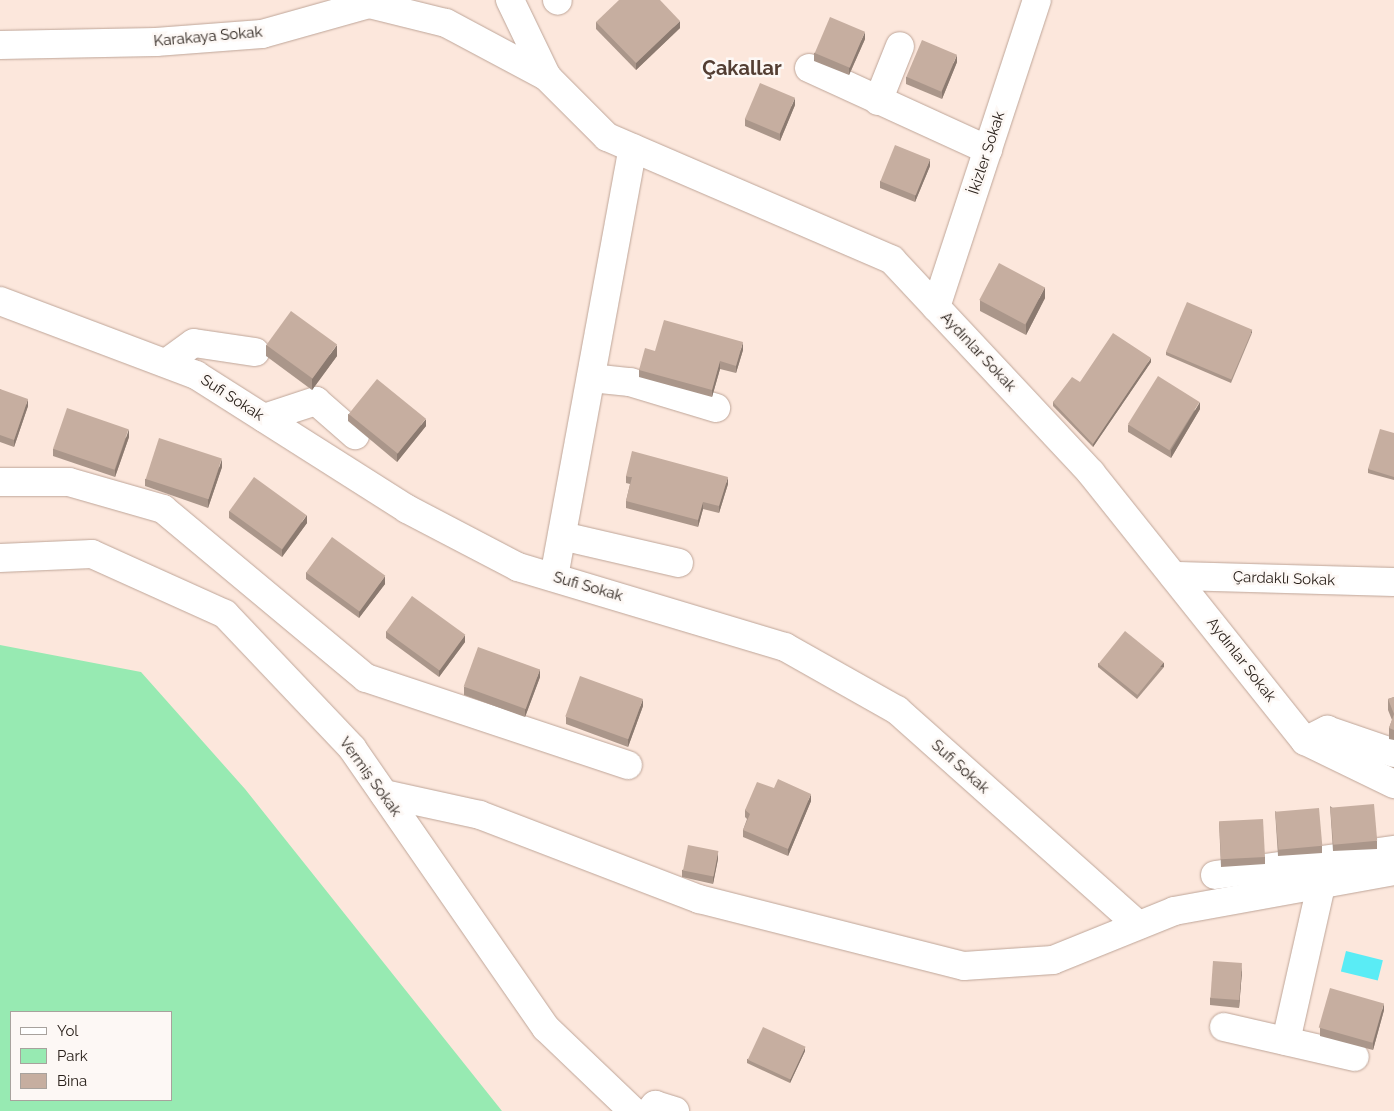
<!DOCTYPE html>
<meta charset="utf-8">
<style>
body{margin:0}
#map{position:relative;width:1394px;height:1111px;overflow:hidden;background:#fce7dc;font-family:Raleway,sans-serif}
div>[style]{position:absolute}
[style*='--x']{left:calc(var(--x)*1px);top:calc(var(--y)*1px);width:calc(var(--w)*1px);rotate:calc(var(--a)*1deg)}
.green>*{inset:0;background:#97eab2}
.water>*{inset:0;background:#5aecf5;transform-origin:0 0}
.roads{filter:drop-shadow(0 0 1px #bea598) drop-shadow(0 0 1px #bea598)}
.minor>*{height:28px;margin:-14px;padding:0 14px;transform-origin:14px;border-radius:14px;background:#fff}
.wall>*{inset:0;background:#aa968a}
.shaded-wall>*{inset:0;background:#8b7a70;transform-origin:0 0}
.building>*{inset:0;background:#c6aea0;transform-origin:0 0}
span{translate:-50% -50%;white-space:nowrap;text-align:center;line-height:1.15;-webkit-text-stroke:5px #fdf8f5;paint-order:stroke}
.street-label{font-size:15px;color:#29201a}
.district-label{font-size:20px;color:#533e33;font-weight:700}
.legend{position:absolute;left:10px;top:1011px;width:162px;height:90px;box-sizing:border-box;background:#fdf8f5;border:1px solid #a8a29d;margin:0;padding:6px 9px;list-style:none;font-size:15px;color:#29201a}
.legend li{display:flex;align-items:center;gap:10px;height:25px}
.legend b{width:25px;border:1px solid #a8a29d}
</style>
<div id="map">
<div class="green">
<div style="clip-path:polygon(evenodd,0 645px,141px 672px,245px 789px,502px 1111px,0 1111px,0 645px,11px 1012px,171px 1012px,171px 1100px,11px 1100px,11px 1012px)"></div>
</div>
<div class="water">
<div style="left:1346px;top:951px;width:38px;height:21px;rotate:14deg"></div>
</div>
<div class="roads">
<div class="minor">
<div style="--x:510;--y:0;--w:85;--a:64.3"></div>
<div style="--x:547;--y:77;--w:85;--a:45"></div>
<div style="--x:607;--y:137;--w:310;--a:23.3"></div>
<div style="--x:892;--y:260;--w:291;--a:46.9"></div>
<div style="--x:1091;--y:473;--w:343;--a:51.4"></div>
<div style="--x:1305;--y:741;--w:99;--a:25.8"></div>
<div style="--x:557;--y:0;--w:1;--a:45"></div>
<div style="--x:0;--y:45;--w:156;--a:-1.1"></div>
<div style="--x:156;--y:42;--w:106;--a:-4.3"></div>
<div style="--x:262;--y:34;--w:111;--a:-15.7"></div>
<div style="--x:369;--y:4;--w:79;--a:13.9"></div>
<div style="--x:446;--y:23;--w:115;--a:28.1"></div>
<div style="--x:809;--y:68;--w:197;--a:24.6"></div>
<div style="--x:878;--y:101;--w:59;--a:-68.2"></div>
<div style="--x:0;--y:301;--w:210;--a:20.7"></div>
<div style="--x:196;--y:375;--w:250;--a:32.4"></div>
<div style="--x:407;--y:509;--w:125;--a:27.6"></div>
<div style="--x:518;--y:567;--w:279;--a:16.7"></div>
<div style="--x:785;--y:647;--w:129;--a:29.4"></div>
<div style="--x:897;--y:710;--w:323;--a:41.7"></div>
<div style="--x:936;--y:307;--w:323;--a:-71.8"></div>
<div style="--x:166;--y:363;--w:34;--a:-36"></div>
<div style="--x:194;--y:343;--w:62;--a:8.4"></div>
<div style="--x:591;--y:378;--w:39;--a:6"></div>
<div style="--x:630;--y:382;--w:90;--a:16.8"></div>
<div style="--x:264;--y:418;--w:55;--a:-18.1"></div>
<div style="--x:316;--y:401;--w:52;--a:41.1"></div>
<div style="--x:0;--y:482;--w:69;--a:0"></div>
<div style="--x:69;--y:482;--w:98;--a:16"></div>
<div style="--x:163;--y:509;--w:264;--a:39.8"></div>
<div style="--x:366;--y:678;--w:276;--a:18.4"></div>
<div style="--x:562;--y:536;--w:120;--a:13"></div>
<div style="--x:0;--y:558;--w:92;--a:-2.5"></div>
<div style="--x:92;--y:554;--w:146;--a:24.3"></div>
<div style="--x:225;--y:614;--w:185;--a:46.5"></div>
<div style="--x:352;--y:748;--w:341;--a:55.3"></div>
<div style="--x:546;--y:1028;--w:120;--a:43.7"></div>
<div style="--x:1174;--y:576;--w:220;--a:1.6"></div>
<div style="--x:554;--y:577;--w:436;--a:-79.6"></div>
<div style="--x:1305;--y:741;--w:25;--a:-27"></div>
<div style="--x:1327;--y:730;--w:71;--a:18.9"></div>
<div style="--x:384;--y:794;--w:98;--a:12.3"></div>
<div style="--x:480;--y:815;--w:235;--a:21"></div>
<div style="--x:699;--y:899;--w:273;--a:14.2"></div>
<div style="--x:964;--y:966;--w:89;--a:-3.9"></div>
<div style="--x:1053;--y:960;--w:131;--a:-22"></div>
<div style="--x:1174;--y:911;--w:224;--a:-10.3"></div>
<div style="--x:1215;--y:875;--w:181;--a:-8"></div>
<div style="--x:1224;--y:1027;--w:134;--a:12.9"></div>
<div style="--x:1286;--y:1041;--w:159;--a:-77.3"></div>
<div style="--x:650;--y:1111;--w:8;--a:-50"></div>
<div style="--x:655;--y:1105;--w:21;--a:17"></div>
</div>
</div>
<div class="wall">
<div style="clip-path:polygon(596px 22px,680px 28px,636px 70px,596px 29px)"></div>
<div style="clip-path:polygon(865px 39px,849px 75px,814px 61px,814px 53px)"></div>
<div style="clip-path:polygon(957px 62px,942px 99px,906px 84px,906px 77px)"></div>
<div style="clip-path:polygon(795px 105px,780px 141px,745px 126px,745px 119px)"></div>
<div style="clip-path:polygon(930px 166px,915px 202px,880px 188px,880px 181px)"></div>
<div style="clip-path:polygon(1045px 298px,1026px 335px,980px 311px,980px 300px)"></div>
<div style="clip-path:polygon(1252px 333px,1231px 383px,1166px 355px,1166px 352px)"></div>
<div style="clip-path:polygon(266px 345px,337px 356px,312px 390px,266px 356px)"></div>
<div style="clip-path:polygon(743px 350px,736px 373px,720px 369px,712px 397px,639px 377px,639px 370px,655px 351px)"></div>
<div style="clip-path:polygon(1151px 362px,1093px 447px,1053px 406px,1053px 402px,1080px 382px)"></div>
<div style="clip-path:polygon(0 389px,28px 406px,14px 447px,0 442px)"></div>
<div style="clip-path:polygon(1200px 409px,1171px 458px,1128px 432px,1128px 425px)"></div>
<div style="clip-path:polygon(348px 414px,426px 426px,397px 462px,348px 421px)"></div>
<div style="clip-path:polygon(1394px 433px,1394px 480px,1368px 473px,1368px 469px)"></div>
<div style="clip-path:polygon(129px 437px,115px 477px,53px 456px,53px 449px)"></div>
<div style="clip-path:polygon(222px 467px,208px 508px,145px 486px,145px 479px)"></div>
<div style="clip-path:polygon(626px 476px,728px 484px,719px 513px,703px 509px,698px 527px,626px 508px,626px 501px,630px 484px,626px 483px)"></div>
<div style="clip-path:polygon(229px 511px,307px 523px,282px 557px,229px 518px)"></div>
<div style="clip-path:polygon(306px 572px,385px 584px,359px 618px,306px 579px)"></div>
<div style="clip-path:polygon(386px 631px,465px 642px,439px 677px,386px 638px)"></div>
<div style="clip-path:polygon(1098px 663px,1164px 667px,1137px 699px,1098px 667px)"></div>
<div style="clip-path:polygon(540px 677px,525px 717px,464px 695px,464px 687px)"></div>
<div style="clip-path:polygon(1394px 697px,1394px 740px,1389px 739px,1389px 728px,1392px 720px,1388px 710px,1388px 699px)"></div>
<div style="clip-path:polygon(643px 706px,628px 747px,566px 724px,566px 717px)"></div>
<div style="clip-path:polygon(774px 788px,811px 801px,788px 856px,743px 837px,743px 830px,747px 819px,745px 817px,745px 810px)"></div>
<div style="clip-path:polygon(1330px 806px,1377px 841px,1377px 849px,1333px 851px)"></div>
<div style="clip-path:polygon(1275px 811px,1322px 846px,1322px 853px,1278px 856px)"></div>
<div style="clip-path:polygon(1219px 822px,1265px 857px,1265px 864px,1221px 867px)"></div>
<div style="clip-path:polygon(718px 859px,713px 884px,682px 877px,682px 870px)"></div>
<div style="clip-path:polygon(1242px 971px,1239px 1008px,1210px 1005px,1210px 998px)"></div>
<div style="clip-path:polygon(1384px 1010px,1373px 1050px,1320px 1036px,1320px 1028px)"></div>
<div style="clip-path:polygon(805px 1051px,790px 1083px,747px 1063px,747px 1059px)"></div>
</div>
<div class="shaded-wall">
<div style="clip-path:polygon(680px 21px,680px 28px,636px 70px,636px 63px)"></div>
<div style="clip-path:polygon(865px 32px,865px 39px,849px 75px,849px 68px)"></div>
<div style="clip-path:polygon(957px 55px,957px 62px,942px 99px,942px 91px)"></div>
<div style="clip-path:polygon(795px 98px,795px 105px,780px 141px,780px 133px)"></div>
<div style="clip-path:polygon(930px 159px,930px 166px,915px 202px,915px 195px)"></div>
<div style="clip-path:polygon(1045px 287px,1045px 298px,1026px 335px,1026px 324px)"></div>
<div style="left:1252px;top:330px;width:3px;height:54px;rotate:90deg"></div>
<div style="clip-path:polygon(743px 342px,743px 350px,736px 373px,736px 366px)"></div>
<div style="clip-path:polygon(337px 345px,337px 356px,312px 390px,312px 379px)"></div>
<div style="clip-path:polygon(1151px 358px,1151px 362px,1093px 447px,1093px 444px)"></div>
<div style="clip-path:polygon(720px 361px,720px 369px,712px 397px,712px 390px)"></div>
<div style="clip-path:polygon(28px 399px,28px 406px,14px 447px,14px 440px)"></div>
<div style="clip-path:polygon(1200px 402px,1200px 409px,1171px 458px,1171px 450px)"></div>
<div style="clip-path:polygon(426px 419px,426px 426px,397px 462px,397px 454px)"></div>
<div style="clip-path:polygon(129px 429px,129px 437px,115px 477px,115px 470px)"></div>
<div style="clip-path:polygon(222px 459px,222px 467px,208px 508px,208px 500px)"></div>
<div style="clip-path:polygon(728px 477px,728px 484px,719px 513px,719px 506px)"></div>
<div style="clip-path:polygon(703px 502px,703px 509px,698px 527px,698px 520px)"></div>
<div style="clip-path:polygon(307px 515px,307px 523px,282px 557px,282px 550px)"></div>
<div style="clip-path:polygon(385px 576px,385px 584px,359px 618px,359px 611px)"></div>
<div style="clip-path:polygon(465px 635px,465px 642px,439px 677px,439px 669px)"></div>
<div style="left:1164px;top:663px;width:4px;height:42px;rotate:90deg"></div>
<div style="clip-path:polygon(540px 669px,540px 677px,525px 717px,525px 710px)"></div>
<div style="clip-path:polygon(643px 699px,643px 706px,628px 747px,628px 739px)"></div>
<div style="clip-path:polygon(811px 794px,811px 801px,788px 856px,788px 849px)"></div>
<div style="clip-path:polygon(718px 851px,718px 859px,713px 884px,713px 877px)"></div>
<div style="clip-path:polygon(1242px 963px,1242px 971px,1239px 1008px,1239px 1000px)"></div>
<div style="clip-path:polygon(1384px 1003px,1384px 1010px,1373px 1050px,1373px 1043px)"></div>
<div style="clip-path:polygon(805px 1047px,805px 1051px,790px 1083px,790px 1079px)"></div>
</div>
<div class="building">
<div style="clip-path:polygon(619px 0,660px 0,680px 21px,636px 63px,596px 22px)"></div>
<div style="left:830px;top:17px;width:38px;height:39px;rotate:23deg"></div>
<div style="left:922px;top:40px;width:38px;height:40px;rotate:23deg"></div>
<div style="left:760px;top:83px;width:38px;height:39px;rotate:23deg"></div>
<div style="left:895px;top:145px;width:38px;height:39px;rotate:22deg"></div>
<div style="left:999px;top:263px;width:52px;height:42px;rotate:28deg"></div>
<div style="left:1187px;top:302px;width:71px;height:54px;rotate:23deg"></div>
<div style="left:291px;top:311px;width:57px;height:42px;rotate:36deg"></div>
<div style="clip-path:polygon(664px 320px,743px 342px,736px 366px,720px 361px,712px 390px,639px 370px,645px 348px,655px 351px)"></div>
<div style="clip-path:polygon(1113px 333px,1151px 358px,1093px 444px,1053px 402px,1072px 377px,1080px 382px)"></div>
<div style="left:1158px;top:376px;width:49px;height:57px;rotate:32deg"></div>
<div style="left:377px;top:379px;width:63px;height:45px;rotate:39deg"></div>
<div style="clip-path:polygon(0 389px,28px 399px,14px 440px,0 435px)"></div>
<div style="left:67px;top:408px;width:65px;height:43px;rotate:19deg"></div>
<div style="clip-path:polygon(1380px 429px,1394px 433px,1394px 477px,1368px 469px)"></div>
<div style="left:159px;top:438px;width:66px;height:43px;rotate:18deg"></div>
<div style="clip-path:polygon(632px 451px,728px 477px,719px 506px,703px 502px,698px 520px,626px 501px,632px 477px,626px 476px)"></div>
<div style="left:254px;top:477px;width:65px;height:42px;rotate:36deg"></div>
<div style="left:332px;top:537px;width:66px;height:44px;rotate:36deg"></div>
<div style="left:412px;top:596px;width:66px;height:44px;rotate:36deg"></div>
<div style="left:1125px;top:631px;width:50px;height:42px;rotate:39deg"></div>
<div style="left:478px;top:647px;width:66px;height:42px;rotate:20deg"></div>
<div style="left:580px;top:676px;width:67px;height:43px;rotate:20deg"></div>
<div style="clip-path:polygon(1394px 697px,1394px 730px,1389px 728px,1394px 714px,1388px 699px)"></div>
<div style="clip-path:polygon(778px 779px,811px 794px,788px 849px,743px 830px,750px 814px,745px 810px,757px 782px,774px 788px)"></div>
<div style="left:1374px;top:804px;width:37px;height:44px;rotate:85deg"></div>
<div style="left:1319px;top:808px;width:38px;height:44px;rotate:85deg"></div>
<div style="left:1263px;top:819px;width:38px;height:44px;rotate:87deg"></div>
<div style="left:688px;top:845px;width:31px;height:26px;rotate:11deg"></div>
<div style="left:1213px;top:961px;width:29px;height:37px;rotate:4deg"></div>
<div style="left:1330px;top:988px;width:56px;height:41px;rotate:16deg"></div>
<div style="left:763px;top:1027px;width:47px;height:36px;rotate:25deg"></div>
</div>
<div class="street-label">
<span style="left:208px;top:37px;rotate:-5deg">Karakaya Sokak</span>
<span style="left:987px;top:153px;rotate:-72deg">İkizler Sokak</span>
<span style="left:978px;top:352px;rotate:47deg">Aydınlar Sokak</span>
<span style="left:232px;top:398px;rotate:33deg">Sufi Sokak</span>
<span style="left:1284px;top:579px;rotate:2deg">Çardaklı Sokak</span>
<span style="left:588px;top:587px;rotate:16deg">Sufi Sokak</span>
<span style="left:1241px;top:660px;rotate:52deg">Aydınlar Sokak</span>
<span style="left:960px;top:767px;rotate:42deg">Sufi Sokak</span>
<span style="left:370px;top:777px;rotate:54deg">Vermiş Sokak</span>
</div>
<div class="district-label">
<span style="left:742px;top:68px">Çakallar</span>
</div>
<ul class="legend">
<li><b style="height:6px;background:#fff"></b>Yol</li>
<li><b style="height:14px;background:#97eab2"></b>Park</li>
<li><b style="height:14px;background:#c6aea0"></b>Bina</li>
</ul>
</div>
